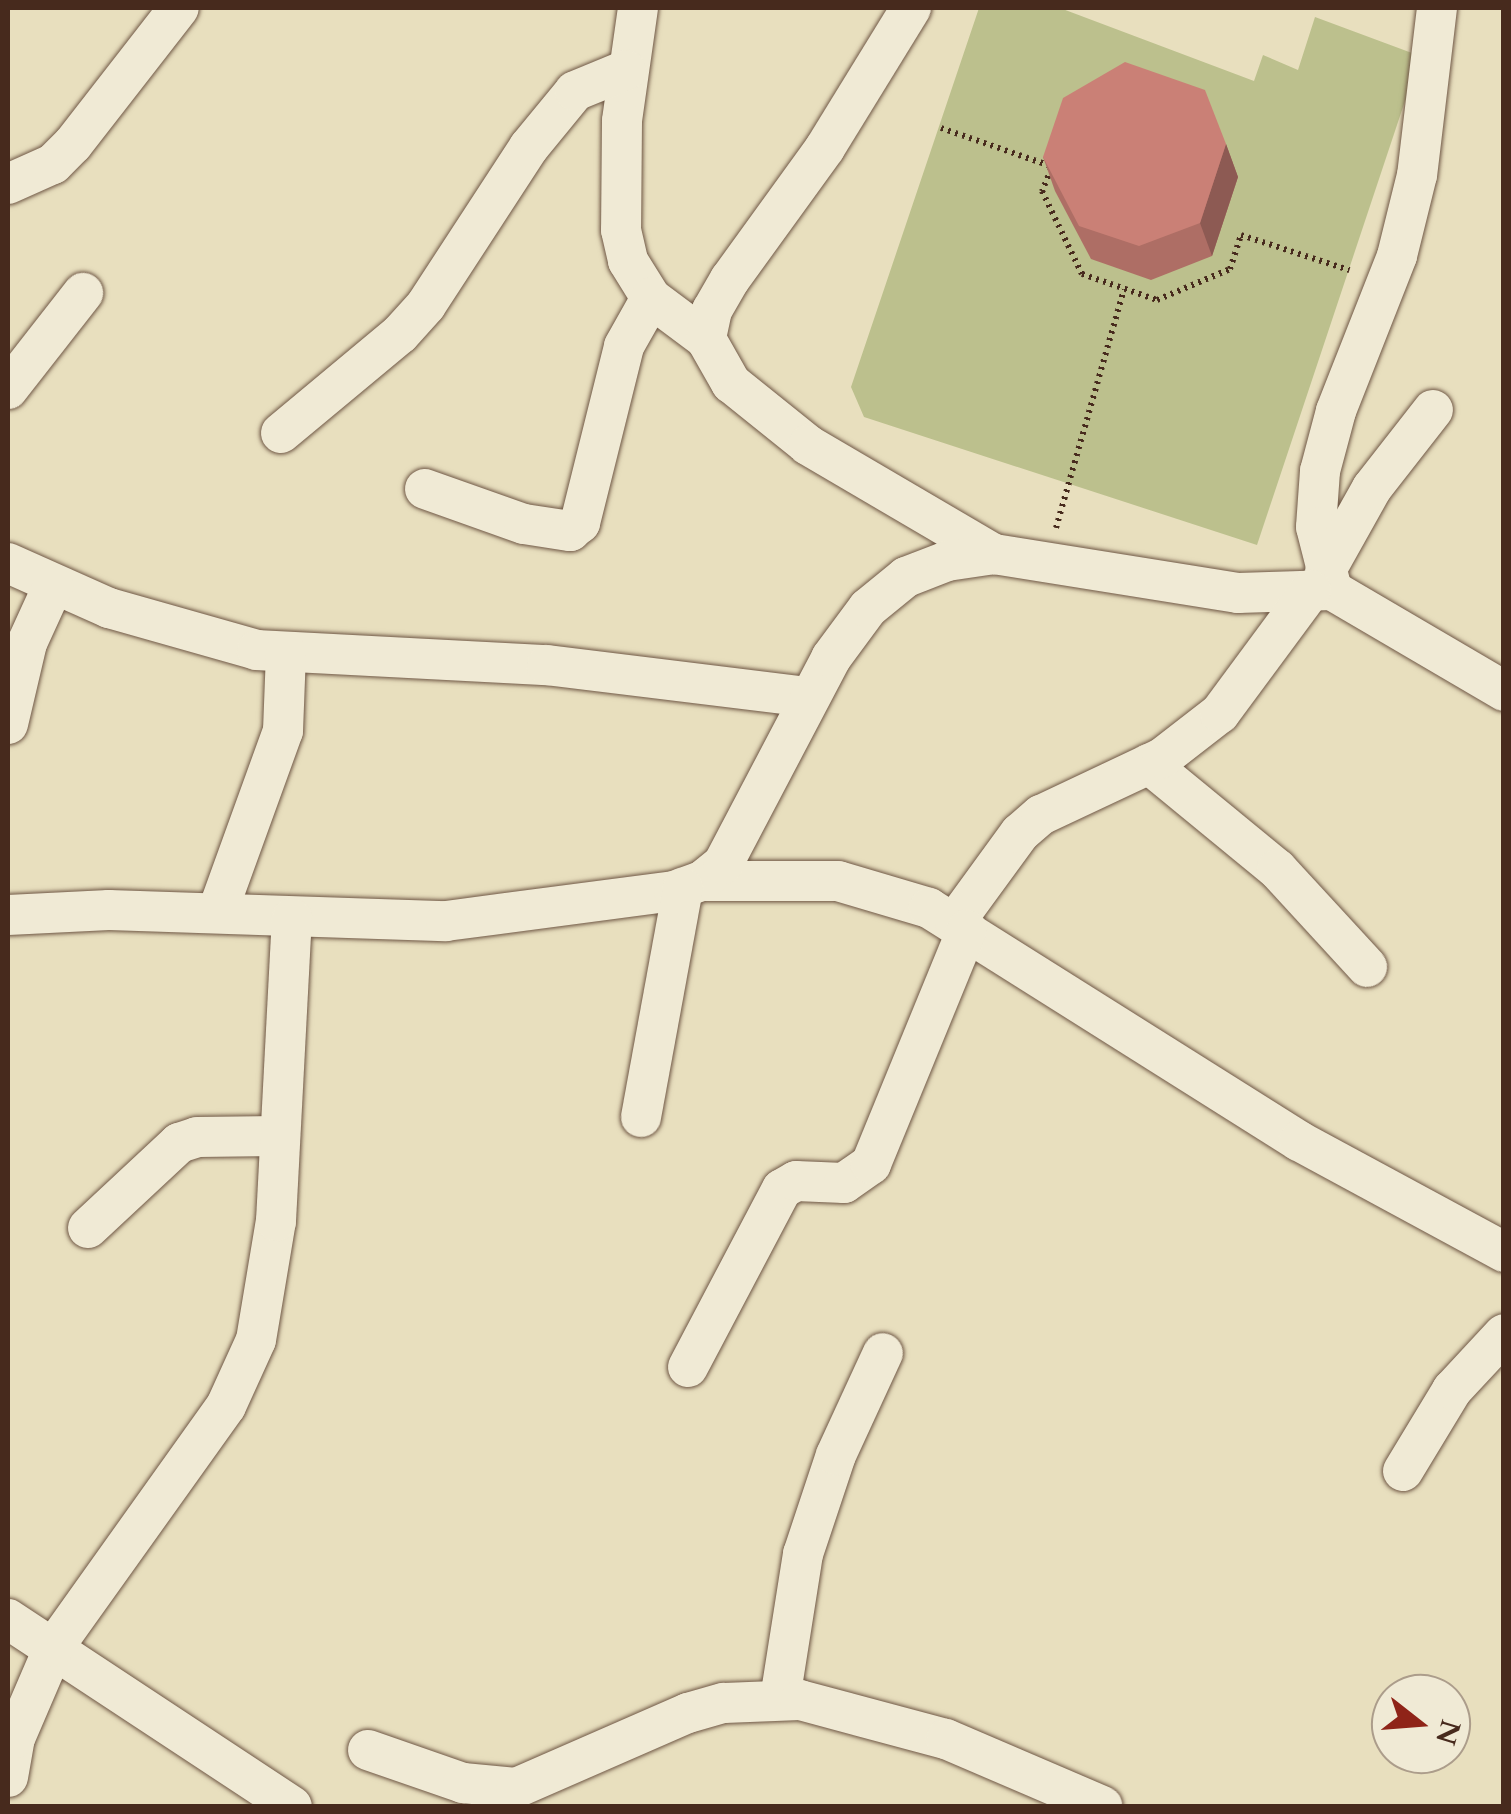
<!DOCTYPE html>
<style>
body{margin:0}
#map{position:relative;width:1511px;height:1814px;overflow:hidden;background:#e8dfbe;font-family:Cardo,serif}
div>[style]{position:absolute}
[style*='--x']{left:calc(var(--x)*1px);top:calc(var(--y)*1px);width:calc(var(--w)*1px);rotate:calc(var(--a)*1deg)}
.green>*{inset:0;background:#bcc08d}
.path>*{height:6px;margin-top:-3px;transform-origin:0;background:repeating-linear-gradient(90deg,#472a1d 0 2.5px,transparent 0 7.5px)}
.roads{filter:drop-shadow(0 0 2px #6f5745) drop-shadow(0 0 2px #6f5745)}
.minor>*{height:40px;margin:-20px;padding:0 20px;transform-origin:20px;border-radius:20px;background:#f0ead5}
.wall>*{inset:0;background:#ae6e65}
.shaded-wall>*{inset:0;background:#8d5a53}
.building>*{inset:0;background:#ca8076}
span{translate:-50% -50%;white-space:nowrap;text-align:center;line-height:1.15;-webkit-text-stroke:9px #f0ead5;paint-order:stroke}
.frame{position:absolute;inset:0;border:10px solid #472a1d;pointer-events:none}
.north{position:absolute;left:1371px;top:1674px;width:100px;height:100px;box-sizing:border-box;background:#f0ead5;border:2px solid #ac9d8b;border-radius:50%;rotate:107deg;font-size:28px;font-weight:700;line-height:40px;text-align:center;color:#472a1d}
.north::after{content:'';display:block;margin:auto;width:35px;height:45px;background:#8f2418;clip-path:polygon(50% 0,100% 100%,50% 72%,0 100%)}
</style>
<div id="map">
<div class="green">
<div style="clip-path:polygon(979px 8px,1060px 8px,1254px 81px,1263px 55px,1298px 70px,1315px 17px,1420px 56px,1257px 545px,864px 417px,851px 387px)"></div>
</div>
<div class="path">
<div style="--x:941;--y:128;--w:116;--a:19.1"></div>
<div style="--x:1051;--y:169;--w:24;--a:112"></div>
<div style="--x:1042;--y:191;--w:92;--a:64.3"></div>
<div style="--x:1082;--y:274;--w:79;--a:19.1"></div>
<div style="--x:1157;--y:300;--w:79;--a:-23"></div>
<div style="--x:1230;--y:269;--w:36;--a:-72"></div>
<div style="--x:1241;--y:235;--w:114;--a:18"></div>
<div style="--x:1056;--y:528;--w:248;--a:-74.1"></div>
</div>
<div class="roads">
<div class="minor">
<div style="--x:638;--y:8;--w:114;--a:98.1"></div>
<div style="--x:622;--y:121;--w:109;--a:90.5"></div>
<div style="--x:621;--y:230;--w:32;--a:77"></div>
<div style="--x:628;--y:261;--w:44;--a:58.1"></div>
<div style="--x:651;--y:298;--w:69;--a:36.7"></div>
<div style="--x:911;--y:8;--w:164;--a:121.6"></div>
<div style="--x:825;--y:148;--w:162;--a:125.9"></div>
<div style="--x:730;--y:279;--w:36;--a:120"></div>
<div style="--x:712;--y:310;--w:30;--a:102"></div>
<div style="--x:706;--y:339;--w:51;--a:60.4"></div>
<div style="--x:731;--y:383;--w:99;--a:38.8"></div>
<div style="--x:808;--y:445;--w:216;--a:30.4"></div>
<div style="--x:1437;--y:8;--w:168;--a:96.8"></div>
<div style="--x:1417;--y:175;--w:83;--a:103.9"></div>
<div style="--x:1397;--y:256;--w:167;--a:111.5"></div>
<div style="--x:1336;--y:411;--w:62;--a:104.9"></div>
<div style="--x:1320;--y:471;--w:56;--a:94.1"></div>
<div style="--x:1316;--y:527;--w:65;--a:75.7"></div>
<div style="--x:1332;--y:590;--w:199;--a:30.4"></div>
<div style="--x:8;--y:184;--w:49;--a:-24"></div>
<div style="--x:53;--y:164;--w:28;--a:-45"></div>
<div style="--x:73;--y:144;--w:172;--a:-52.1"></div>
<div style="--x:8;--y:389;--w:122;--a:-52"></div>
<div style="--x:281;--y:433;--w:155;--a:-39.8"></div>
<div style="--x:400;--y:334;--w:39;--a:-48"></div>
<div style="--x:426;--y:305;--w:189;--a:-56.9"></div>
<div style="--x:529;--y:147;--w:72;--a:-50.6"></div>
<div style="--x:575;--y:91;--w:55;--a:-22.4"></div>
<div style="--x:425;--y:489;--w:105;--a:19.5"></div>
<div style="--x:524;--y:524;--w:47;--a:8.7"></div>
<div style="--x:570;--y:531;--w:13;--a:-39"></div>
<div style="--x:580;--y:523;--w:182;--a:-76"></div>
<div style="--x:624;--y:346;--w:55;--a:-60.6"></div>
<div style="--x:8;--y:563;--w:111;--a:24"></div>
<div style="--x:109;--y:608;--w:154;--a:15.8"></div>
<div style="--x:257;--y:650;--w:290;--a:3"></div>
<div style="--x:547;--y:665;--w:263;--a:7"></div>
<div style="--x:1325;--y:572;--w:96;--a:-60.8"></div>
<div style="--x:1372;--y:488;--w:99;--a:-52"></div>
<div style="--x:8;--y:724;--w:83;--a:-76.8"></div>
<div style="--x:27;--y:643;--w:63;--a:-65.5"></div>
<div style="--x:1149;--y:764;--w:166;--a:39.4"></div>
<div style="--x:1277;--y:869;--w:133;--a:47.4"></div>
<div style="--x:702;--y:881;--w:136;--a:0"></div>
<div style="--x:838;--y:881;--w:95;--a:16.5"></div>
<div style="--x:929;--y:908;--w:437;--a:32.2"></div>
<div style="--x:1299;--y:1141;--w:233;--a:28.4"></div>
<div style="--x:217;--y:913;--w:194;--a:-70.1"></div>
<div style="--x:283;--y:731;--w:79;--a:-87.8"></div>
<div style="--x:8;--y:915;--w:101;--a:-2.8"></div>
<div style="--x:109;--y:910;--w:337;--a:1.9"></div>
<div style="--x:446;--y:921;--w:230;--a:-7.5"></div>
<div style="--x:674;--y:891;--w:30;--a:-20"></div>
<div style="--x:702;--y:881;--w:27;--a:-39"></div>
<div style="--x:723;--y:864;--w:233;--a:-62.3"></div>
<div style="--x:831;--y:658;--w:62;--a:-53.5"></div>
<div style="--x:868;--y:608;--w:49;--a:-39.2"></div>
<div style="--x:906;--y:577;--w:44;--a:-21.3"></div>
<div style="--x:947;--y:561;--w:48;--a:-8.5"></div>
<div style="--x:994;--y:554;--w:247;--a:9.1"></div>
<div style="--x:1238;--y:593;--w:94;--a:-1.8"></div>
<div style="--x:955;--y:922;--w:110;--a:-53.9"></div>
<div style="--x:1020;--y:833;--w:28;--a:-41"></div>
<div style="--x:1041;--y:815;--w:134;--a:-25.2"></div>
<div style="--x:1162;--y:758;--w:73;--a:-37.8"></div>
<div style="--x:1220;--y:713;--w:153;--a:-53.5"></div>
<div style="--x:641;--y:1117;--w:233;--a:-79.6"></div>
<div style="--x:88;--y:1228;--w:125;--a:-43"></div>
<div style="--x:179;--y:1143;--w:19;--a:-18"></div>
<div style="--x:197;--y:1137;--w:81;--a:-0.7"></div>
<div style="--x:688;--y:1367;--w:201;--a:-62.2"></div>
<div style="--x:782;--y:1189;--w:16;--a:-30"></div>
<div style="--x:796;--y:1181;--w:48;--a:2.4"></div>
<div style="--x:844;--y:1183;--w:33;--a:-35"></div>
<div style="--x:871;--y:1164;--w:253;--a:-67.7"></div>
<div style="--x:1403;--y:1471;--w:95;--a:-58.8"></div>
<div style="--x:1452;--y:1390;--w:76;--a:-47.1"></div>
<div style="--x:8;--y:1619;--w:340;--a:33.4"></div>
<div style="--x:780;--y:1699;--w:147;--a:-81"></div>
<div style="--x:803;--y:1554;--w:104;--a:-71.6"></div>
<div style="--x:836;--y:1455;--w:112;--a:-65.3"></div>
<div style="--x:368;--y:1750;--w:101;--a:19.2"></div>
<div style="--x:463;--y:1783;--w:53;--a:5.4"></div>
<div style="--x:516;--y:1788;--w:188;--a:-23.6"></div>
<div style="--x:688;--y:1713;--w:37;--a:-16"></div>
<div style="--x:724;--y:1703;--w:76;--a:-2.3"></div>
<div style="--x:800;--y:1700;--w:151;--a:15"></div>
<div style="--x:946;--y:1739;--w:170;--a:23.2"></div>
<div style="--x:8;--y:1777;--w:40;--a:-80"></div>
<div style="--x:15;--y:1738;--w:99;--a:-66.8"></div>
<div style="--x:54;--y:1647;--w:296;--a:-54.5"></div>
<div style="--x:226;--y:1406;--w:72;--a:-65.6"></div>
<div style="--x:256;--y:1340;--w:121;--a:-80.5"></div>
<div style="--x:276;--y:1221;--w:303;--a:-87"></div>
</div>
</div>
<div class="wall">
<div style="clip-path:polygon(1226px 144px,1238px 177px,1212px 256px,1151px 280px,1091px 259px,1055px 191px,1043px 157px)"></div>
</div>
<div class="shaded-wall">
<div style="clip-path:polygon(1226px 144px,1238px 177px,1212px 256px,1200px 223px)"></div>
</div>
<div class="building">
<div style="clip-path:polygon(1125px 62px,1205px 90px,1226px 144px,1200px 223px,1139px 246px,1079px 226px,1043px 157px,1063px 98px)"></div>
</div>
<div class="frame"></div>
<div class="north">N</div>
</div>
